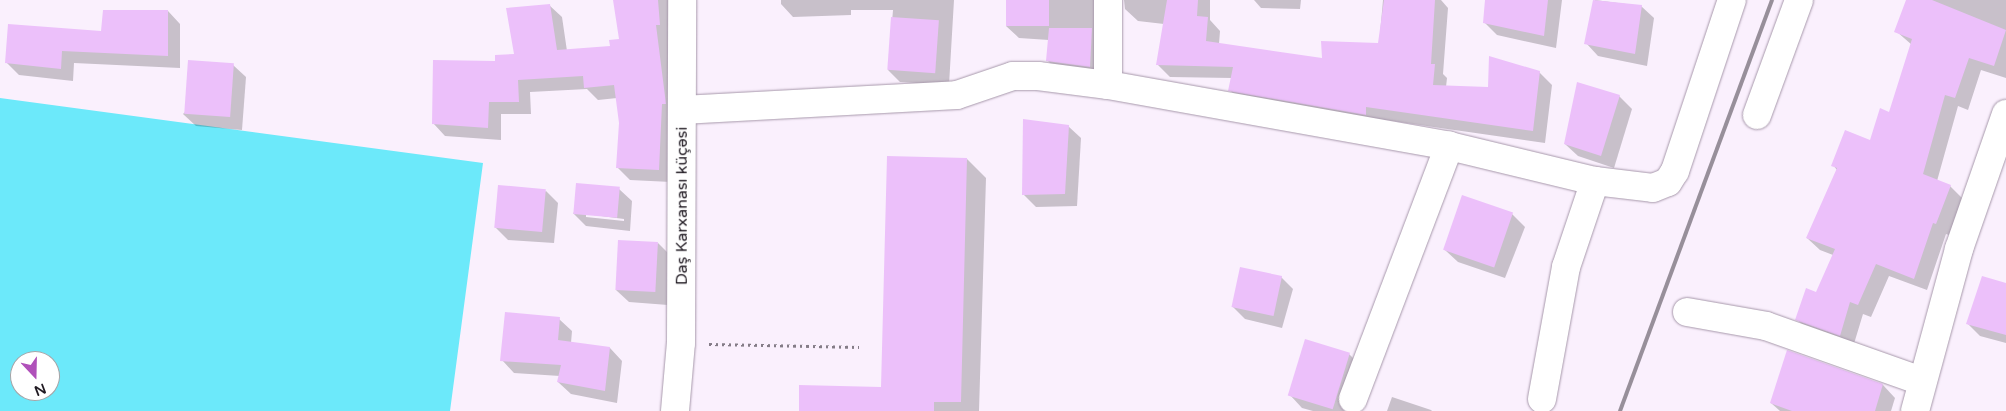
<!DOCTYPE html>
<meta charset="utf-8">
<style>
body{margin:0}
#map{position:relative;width:2006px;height:411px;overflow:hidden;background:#faf0fd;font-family:"Varela Round",sans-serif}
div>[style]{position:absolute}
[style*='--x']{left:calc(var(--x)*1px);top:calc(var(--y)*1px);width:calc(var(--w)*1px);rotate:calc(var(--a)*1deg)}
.water>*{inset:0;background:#6ce9fa}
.shadow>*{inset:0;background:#0003}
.building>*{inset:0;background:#ecc0fa;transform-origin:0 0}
.path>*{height:3px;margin-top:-1.5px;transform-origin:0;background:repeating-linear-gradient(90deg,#847c87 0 2.5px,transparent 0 6.5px)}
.roads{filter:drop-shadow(0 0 1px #a798ab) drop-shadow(0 0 1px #a798ab)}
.minor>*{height:28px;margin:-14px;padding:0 14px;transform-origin:14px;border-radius:14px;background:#fff}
.rail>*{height:4px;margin:-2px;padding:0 2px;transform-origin:2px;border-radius:2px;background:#978f9a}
span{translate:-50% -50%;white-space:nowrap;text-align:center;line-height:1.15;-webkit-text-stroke:4.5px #fff;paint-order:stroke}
.street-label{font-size:16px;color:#211b23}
.north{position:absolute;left:10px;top:351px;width:50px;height:50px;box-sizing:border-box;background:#fff;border:1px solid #a6a4a7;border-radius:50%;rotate:159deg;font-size:14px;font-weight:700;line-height:20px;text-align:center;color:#211b23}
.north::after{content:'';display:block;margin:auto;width:18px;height:22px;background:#b051ba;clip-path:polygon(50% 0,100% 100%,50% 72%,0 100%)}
</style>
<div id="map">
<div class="water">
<div style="clip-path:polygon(evenodd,0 98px,483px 163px,450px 411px,0 411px,0 98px,20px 361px,50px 361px,50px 391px,20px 391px,20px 361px)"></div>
</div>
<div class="shadow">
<div style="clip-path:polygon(615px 0,668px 0,672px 37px,668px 38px,678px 116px,671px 182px,630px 180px,617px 167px,620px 123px,617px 98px,598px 100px,587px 89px,530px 92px,531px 114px,501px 114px,501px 140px,445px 136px,433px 123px,497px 63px,516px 55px,549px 5px,562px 17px,567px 51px,612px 48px,620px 40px)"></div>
<div style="clip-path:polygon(781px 0,954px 0,949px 85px,900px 82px,888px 70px,893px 10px,851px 10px,851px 15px,793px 17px,781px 4px)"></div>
<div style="clip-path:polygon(1007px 0,1112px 0,1102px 79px,1060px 73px,1048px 61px,1049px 40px,1019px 38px,1006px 26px)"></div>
<div style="clip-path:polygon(1124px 0,1210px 0,1210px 20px,1220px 31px,1219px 44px,1323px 60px,1379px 45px,1383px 0,1441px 0,1448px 8px,1443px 74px,1447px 78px,1446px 87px,1489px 88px,1539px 72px,1552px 85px,1545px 143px,1378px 119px,1378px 127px,1242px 103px,1230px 90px,1232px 78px,1170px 77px,1158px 65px,1164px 24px,1138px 21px,1125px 9px)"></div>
<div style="clip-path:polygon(1254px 0,1301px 0,1300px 9px,1261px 8px)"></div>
<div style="clip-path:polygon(1486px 0,1562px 0,1556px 48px,1497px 35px,1485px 23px)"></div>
<div style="clip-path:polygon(1595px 0,1641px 6px,1654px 18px,1647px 66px,1598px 56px,1586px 43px)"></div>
<div style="clip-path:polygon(1907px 0,2006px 0,2006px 78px,1981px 70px,1968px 110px,1958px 106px,1937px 181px,1950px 186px,1963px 199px,1949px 235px,1946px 234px,1927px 290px,1889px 276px,1871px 317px,1863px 314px,1853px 347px,1809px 332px,1797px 319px,1817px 293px,1833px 255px,1820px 250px,1807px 238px,1837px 170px,1833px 165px,1871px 142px,1890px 114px,1912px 45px,1896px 31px)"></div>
<div style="clip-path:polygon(168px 11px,180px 24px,180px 68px,74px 63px,73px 81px,19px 75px,6px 62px)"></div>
<div style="clip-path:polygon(233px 65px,246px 77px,242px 130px,196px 126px,183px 114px)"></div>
<div style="clip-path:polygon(1619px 96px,1632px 109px,1614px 168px,1578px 156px,1565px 144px)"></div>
<div style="clip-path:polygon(1068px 126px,1081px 138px,1077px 206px,1036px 207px,1023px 194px)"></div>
<div style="clip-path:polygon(967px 159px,986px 178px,979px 411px,800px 411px,882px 388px)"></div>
<div style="clip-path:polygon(evenodd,619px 189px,632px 201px,630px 231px,586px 226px,573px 213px,619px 189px,586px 214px,624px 219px,624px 221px,586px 217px,586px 214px)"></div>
<div style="clip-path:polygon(546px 191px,558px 203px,554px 243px,508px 240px,495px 227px)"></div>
<div style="clip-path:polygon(1512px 214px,1525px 227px,1505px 278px,1458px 262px,1445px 250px)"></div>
<div style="clip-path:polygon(658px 243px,670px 255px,668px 305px,629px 302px,616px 290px)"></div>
<div style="clip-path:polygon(1281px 277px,1293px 289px,1282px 328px,1245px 319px,1232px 306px)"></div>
<div style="clip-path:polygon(2006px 284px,2006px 343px,1980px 336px,1968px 324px)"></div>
<div style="clip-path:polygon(559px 319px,572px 331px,571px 343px,610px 348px,622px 361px,617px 403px,571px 394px,558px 382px,560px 376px,514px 373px,502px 360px)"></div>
<div style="clip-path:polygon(1788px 352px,1883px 385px,1895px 398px,1891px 411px,1780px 411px,1771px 403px)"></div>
<div style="clip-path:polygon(1349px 354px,1361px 366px,1348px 411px,1313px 411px,1302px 408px,1290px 395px)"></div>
<div style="clip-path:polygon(1392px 397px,1431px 410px,1432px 411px,1387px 411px)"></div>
</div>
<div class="building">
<div style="clip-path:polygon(613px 0,658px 0,660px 25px,656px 25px,666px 104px,662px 104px,659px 170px,616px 168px,619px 123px,614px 85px,584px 88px,583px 76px,518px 80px,519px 102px,489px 102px,488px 128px,432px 124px,433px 60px,495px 61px,495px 55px,514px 54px,506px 8px,550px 4px,557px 50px,610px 46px,609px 40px,619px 39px)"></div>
<div style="left:1006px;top:0;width:43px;height:26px"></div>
<div style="clip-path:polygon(1167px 0,1198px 0,1197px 16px,1208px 17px,1206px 41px,1322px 58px,1321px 41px,1378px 43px,1384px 0,1435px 0,1431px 64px,1435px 64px,1433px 85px,1488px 87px,1489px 56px,1540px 71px,1533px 131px,1366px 107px,1366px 115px,1228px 91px,1233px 67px,1156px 65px)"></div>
<div style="clip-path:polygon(1485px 0,1548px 0,1544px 36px,1483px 23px)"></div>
<div style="clip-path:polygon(1593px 0,1642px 5px,1635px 54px,1584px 44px)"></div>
<div style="clip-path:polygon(1906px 0,1932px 0,2006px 30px,1994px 66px,1969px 58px,1955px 98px,1945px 95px,1923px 174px,1951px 185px,1936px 224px,1933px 223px,1914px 279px,1876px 264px,1858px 305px,1850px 302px,1840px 336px,1795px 320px,1806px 288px,1816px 292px,1835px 249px,1806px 238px,1837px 168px,1831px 166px,1845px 130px,1870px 140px,1880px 108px,1889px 112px,1912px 39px,1894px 32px)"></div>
<div style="clip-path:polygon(103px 10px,168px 10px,168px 56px,62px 51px,61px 69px,5px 63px,8px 24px,101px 31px)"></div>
<div style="left:891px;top:17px;width:48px;height:53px;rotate:4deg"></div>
<div style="clip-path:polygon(1049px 28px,1092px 28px,1090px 67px,1046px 61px)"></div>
<div style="left:188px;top:60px;width:46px;height:54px;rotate:4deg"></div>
<div style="clip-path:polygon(1577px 82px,1620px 95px,1601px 156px,1564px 144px)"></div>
<div style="clip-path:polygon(1023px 119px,1069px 125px,1065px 194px,1022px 195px)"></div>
<div style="clip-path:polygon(887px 156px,967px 158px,961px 402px,934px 402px,934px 411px,799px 411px,799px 385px,881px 387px)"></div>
<div style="left:576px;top:183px;width:44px;height:31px;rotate:5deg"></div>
<div style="left:498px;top:185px;width:48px;height:43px;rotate:5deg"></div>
<div style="left:1462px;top:195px;width:54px;height:58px;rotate:19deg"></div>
<div style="left:618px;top:240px;width:40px;height:50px;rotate:3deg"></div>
<div style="left:1240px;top:267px;width:43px;height:41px;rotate:12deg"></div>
<div style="clip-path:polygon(1982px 276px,2006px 283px,2006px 335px,1966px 324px)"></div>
<div style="clip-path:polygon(505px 312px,560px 317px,558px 340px,610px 347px,605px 391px,557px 382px,561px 365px,500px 361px)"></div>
<div style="left:1305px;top:339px;width:47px;height:59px;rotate:17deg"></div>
<div style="clip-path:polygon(1787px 350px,1883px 384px,1875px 411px,1792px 411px,1770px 403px)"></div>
</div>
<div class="path">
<div style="--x:709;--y:344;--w:150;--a:1.1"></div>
</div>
<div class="roads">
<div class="minor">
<div style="--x:1108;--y:0;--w:85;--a:90"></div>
<div style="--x:682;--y:110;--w:275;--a:-3.1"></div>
<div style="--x:957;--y:95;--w:59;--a:-18.7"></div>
<div style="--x:1013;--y:76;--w:25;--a:0"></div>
<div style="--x:1038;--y:76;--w:71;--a:7.3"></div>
<div style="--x:1108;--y:85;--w:346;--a:10.1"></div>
<div style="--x:1449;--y:146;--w:150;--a:13.5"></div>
<div style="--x:1757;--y:115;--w:122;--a:-69.9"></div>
<div style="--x:1687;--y:312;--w:80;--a:10"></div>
<div style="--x:1766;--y:326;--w:164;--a:19.5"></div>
<div style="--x:1353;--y:399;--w:271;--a:-69.2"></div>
<div style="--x:1542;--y:399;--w:134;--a:-79.7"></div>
<div style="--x:1566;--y:267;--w:91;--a:-71.4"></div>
<div style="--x:1595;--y:181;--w:58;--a:6.9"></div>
<div style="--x:1653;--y:188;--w:16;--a:-22"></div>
<div style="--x:1668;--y:182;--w:13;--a:-58"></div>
<div style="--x:1675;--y:171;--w:180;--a:-71.6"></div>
<div style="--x:675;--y:411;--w:68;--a:-85"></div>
<div style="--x:681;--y:343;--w:343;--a:-89.8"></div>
<div style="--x:1915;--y:411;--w:168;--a:-74.8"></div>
<div style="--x:1959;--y:249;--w:143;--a:-70.8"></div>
</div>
</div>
<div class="rail">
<div style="--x:1620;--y:411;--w:438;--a:-69.7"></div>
</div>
<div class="street-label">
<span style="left:682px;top:206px;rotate:-90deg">Daş Karxanası küçəsi</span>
</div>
<div class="north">N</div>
</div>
